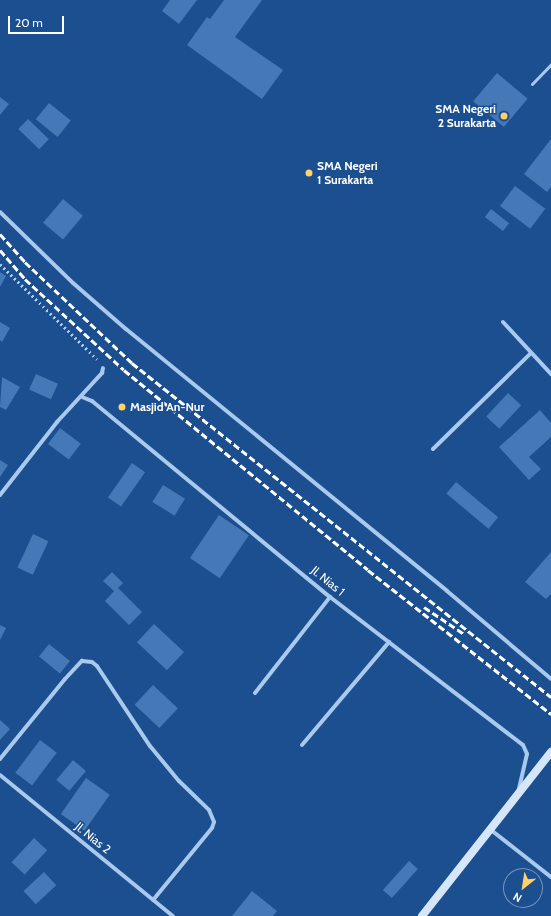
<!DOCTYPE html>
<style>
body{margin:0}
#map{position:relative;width:551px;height:916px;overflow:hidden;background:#1b4f8f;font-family:Cabin,sans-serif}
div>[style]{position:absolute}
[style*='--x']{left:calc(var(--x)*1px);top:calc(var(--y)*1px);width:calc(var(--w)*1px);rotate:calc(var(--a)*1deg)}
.building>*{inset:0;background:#4478b7;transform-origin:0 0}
.path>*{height:2.5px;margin-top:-1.25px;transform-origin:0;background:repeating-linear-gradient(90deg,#a9c9ee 0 2px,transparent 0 5px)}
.lane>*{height:3px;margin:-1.5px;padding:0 1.5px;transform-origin:1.5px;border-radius:1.5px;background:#a9c9ee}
.street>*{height:4px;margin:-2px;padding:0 2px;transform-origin:2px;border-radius:2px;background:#a9c9ee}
.secondary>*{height:8px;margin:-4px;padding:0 4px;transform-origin:4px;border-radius:4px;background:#d6e6fa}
.rail>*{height:3px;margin-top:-1.5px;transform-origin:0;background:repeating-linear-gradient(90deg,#fff 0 7px,transparent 0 10px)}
.dots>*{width:11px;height:11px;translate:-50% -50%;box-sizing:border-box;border:2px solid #1b4f8f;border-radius:50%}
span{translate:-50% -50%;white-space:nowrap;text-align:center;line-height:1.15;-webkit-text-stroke:3px #1b4f8f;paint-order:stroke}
.poi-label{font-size:12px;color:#fff;font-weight:700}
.right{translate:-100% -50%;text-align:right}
.left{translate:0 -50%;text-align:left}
.street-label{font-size:12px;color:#fff}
.north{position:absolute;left:503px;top:868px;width:40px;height:40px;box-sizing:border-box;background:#1b4f8f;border:1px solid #7695bc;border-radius:50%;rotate:210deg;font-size:11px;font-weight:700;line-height:16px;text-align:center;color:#fff}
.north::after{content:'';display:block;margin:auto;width:14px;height:18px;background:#ffd166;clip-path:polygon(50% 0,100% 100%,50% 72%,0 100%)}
.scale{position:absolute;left:8px;top:16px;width:56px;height:18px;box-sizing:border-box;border:2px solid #fff;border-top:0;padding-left:5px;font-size:12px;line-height:14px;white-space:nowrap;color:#fff;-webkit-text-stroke:3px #1b4f8f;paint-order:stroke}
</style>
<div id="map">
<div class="building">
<div style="clip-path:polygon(170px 0,197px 0,179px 24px,162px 11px)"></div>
<div style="clip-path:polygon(224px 0,262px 0,235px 37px,283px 70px,262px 99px,187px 45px,207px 17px,210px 19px)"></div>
<div style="left:497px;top:73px;width:40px;height:37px;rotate:40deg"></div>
<div style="clip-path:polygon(0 97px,9px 104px,0 115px)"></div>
<div style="left:49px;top:103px;width:28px;height:21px;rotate:39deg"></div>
<div style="left:28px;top:119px;width:29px;height:14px;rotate:44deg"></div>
<div style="clip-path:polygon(551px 139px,551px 187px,547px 192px,524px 174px)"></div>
<div style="left:515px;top:186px;width:38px;height:25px;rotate:37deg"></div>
<div style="left:63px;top:199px;width:26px;height:31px;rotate:40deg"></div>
<div style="left:491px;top:209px;width:23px;height:10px;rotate:38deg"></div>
<div style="clip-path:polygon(0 272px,6px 276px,0 287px)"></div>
<div style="clip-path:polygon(0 322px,10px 328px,2px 342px,0 340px)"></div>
<div style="left:36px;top:374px;width:24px;height:17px;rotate:24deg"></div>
<div style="clip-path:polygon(2px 377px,20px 387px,6px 410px,0 407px)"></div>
<div style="left:508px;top:393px;width:18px;height:32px;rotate:43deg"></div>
<div style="clip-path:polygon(540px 410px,551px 423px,551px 437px,529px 457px,541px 469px,529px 480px,499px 447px)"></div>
<div style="left:60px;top:428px;width:26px;height:20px;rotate:37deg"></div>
<div style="clip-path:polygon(0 460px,8px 465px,0 477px)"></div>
<div style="left:132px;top:463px;width:16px;height:42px;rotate:35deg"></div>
<div style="left:456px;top:482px;width:55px;height:15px;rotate:40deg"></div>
<div style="left:163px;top:485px;width:26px;height:20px;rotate:32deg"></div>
<div style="left:219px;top:515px;width:36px;height:52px;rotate:34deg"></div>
<div style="left:33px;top:534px;width:17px;height:37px;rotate:25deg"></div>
<div style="clip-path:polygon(551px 552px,551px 594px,546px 599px,525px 582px)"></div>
<div style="clip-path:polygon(112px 572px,123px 583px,118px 588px,142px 612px,129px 625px,105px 601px,114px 591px,103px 581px)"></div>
<div style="left:154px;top:624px;width:41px;height:25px;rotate:43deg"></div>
<div style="clip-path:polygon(0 625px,6px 628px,0 640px)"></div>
<div style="left:49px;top:644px;width:27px;height:16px;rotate:39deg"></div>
<div style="left:153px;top:685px;width:34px;height:27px;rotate:43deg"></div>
<div style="clip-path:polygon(0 720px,10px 729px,0 740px)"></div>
<div style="left:40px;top:740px;width:21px;height:41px;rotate:37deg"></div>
<div style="left:73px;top:760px;width:17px;height:26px;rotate:40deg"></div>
<div style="left:86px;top:778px;width:29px;height:44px;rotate:35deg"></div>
<div style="left:34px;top:838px;width:18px;height:33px;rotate:43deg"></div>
<div style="left:409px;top:861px;width:12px;height:39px;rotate:42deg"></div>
<div style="left:44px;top:872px;width:18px;height:28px;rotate:47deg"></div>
<div style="clip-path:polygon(252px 891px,277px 911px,273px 916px,232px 916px)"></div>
</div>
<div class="path">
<div style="--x:0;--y:264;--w:136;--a:44.4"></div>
</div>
<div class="lane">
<div style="--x:532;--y:84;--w:28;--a:-46"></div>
</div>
<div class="street">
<div style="--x:0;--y:212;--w:102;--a:44.2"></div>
<div style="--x:73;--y:283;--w:70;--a:41"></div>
<div style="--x:126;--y:329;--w:414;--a:39.2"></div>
<div style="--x:447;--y:591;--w:136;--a:40.2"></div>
<div style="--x:503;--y:322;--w:71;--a:47.3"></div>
<div style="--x:82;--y:397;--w:11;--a:22"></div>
<div style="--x:92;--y:401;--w:308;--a:39.5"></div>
<div style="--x:330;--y:597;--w:243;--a:37.5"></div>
<div style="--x:523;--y:745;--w:10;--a:66"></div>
<div style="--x:527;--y:754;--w:37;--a:103"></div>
<div style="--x:433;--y:449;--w:137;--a:-44.4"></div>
<div style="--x:0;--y:495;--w:93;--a:-52"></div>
<div style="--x:57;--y:422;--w:67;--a:-47.4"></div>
<div style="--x:102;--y:373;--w:5;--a:-79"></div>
<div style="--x:255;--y:693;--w:122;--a:-52"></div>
<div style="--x:302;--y:745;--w:135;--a:-49.8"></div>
<div style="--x:0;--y:759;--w:103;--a:-50.9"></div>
<div style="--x:65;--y:679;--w:25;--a:-47"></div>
<div style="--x:82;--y:661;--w:10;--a:6"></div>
<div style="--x:92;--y:662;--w:6;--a:39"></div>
<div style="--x:97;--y:666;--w:96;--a:56.5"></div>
<div style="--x:150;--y:746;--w:45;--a:50.4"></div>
<div style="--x:179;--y:781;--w:42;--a:44"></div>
<div style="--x:209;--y:810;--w:13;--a:67"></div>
<div style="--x:214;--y:822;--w:6;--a:108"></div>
<div style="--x:212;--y:828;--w:93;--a:129.3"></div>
<div style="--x:0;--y:775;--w:223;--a:39.2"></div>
<div style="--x:491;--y:830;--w:76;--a:38.1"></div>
</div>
<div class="secondary">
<div style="--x:422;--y:916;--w:209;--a:-51.8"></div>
</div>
<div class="rail">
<div style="--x:0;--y:234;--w:38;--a:48"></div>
<div style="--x:25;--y:262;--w:147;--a:43.3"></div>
<div style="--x:132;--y:363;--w:536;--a:38.56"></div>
<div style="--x:0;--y:250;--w:38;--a:49"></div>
<div style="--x:25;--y:279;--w:134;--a:42.6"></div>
<div style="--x:124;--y:370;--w:315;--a:39.3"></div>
<div style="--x:368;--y:570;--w:233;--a:38.2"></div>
<div style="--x:424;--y:607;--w:48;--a:34"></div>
</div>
<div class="dots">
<div style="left:504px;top:116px;background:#ffd166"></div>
<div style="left:309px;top:173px;background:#ffd166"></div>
<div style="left:122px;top:407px;background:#ffd166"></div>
</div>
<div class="poi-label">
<span class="right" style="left:496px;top:116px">SMA Negeri<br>2 Surakarta</span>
<span class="left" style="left:317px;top:173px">SMA Negeri<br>1 Surakarta</span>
<span class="left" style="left:130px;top:407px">Masjid An-Nur</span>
</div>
<div class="street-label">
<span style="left:328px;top:581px;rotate:39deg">Jl. Nias 1</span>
<span style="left:93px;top:838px;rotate:39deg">Jl. Nias 2</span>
</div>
<div class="north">N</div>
<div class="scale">20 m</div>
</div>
